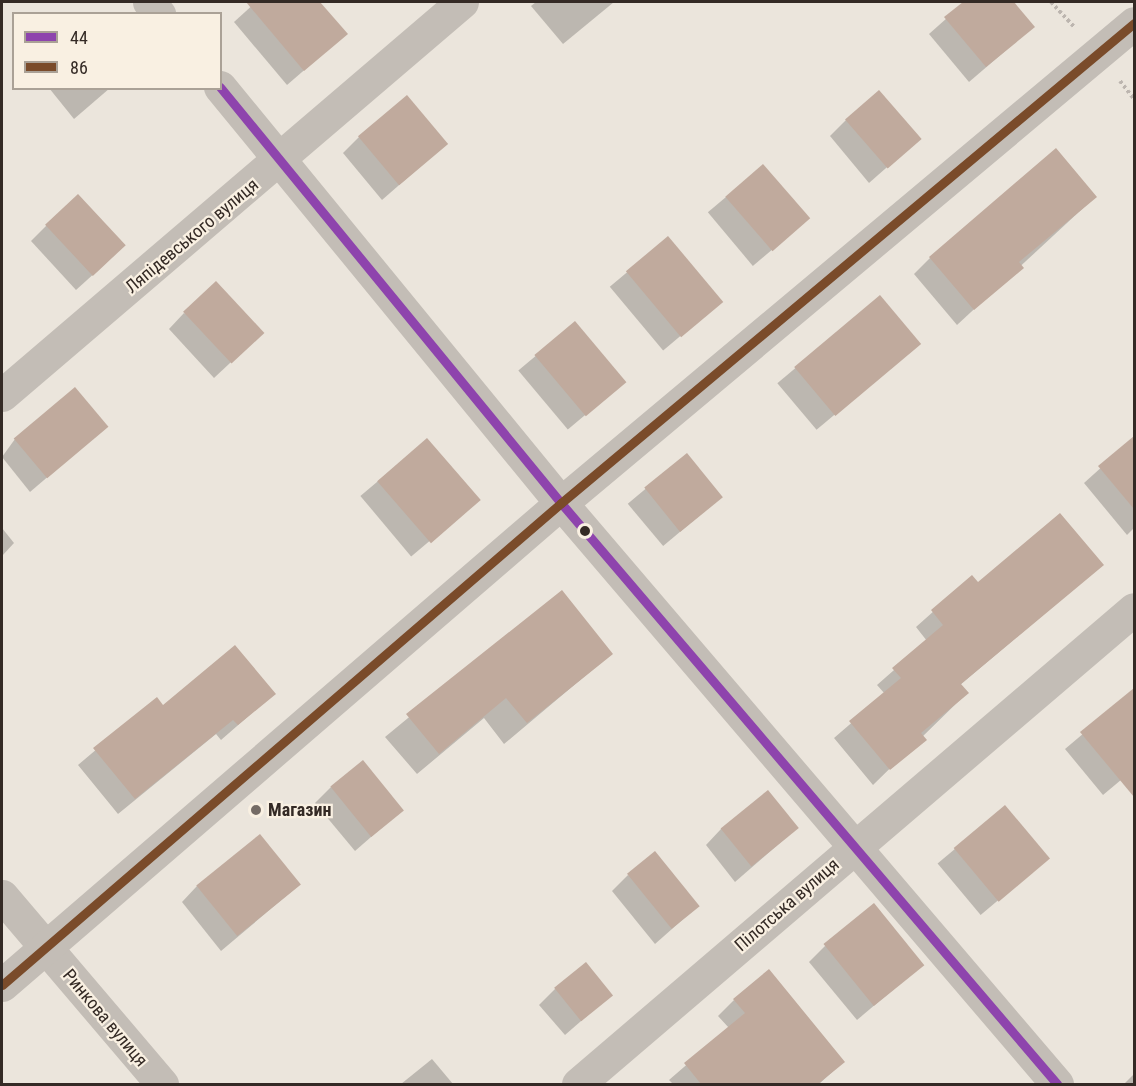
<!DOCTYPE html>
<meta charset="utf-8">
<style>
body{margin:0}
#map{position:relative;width:1136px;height:1086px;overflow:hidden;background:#ebe5dc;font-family:"Roboto Condensed",sans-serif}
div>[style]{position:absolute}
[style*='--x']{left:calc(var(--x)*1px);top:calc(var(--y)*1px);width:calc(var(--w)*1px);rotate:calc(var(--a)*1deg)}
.shadow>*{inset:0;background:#0003;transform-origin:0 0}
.building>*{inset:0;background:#c0aa9d;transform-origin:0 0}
.path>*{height:4px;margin-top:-2px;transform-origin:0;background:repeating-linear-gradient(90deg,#bcb5af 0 3px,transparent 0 6px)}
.minor>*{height:33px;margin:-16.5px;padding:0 16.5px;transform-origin:16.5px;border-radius:16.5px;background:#c3bdb6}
.bus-1>*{height:9px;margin:-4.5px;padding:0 4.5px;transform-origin:4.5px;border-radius:4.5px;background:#8e44ad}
.bus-2>*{height:9px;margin:-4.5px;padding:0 4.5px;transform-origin:4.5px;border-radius:4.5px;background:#7a4b2a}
.dots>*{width:16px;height:16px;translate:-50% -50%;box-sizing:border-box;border:3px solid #f9f0e2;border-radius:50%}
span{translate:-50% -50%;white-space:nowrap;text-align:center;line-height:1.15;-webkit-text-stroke:4.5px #f9f0e2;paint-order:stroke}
.street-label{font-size:18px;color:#342a25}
.poi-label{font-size:18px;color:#342a25;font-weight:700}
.left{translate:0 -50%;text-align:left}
.frame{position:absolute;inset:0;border:3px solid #342a25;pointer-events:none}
.legend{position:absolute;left:12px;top:12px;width:210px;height:78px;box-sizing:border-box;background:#f9f0e2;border:2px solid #aaa196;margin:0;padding:8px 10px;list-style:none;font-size:18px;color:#342a25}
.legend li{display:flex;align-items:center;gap:12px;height:30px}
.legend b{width:30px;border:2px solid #aaa196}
</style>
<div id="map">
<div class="shadow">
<div style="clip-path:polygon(256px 2px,318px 2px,346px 34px,287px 85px,234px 22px)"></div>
<div style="clip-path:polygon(536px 2px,614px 2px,563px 44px,531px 6px)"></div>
<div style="clip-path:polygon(965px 2px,1012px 2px,1033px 27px,969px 82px,929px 34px)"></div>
<div style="clip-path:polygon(49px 88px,110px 88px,74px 119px)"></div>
<div style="clip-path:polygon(846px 120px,919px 139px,869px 183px,830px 136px)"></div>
<div style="clip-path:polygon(359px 137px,446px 144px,382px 200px,343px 153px)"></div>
<div style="left:763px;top:166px;width:70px;height:72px;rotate:50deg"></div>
<div style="clip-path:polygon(1095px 197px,957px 325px,914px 274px,930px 258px)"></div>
<div style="clip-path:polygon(47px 225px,108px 261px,76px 290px,31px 241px)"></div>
<div style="left:668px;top:238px;width:83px;height:76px;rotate:50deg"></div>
<div style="left:880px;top:297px;width:61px;height:134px;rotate:50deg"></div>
<div style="clip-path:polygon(184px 313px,246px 348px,214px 378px,169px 329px)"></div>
<div style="left:575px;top:323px;width:77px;height:74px;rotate:50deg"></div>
<div style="clip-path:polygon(106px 427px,30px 492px,2px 457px,15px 439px)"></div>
<div style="clip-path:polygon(1134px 438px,1134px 528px,1127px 535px,1084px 483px)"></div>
<div style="left:427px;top:440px;width:79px;height:87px;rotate:50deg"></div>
<div style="left:686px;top:455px;width:55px;height:76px;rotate:50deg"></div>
<div style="clip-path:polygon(2px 528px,14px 543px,2px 556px)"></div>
<div style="clip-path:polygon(1102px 565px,960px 685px,967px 693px,873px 785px,834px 738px,885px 694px,877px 685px,927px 641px,916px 627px,972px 577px,978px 584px)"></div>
<div style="clip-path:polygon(561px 592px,611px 654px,504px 744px,484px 718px,417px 774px,385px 737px)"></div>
<div style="clip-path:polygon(1134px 691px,1134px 769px,1103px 795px,1065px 749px)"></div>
<div style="clip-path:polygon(274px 694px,221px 740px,216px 734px,118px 814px,78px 765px,156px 699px,163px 707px)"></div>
<div style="clip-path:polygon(331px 787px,402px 810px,355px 851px,315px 803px)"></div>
<div style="left:1005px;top:807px;width:67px;height:88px;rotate:50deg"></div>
<div style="clip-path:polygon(797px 828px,735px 882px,706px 845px,721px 829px)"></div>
<div style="clip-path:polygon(628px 875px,698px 906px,655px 944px,612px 891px)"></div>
<div style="clip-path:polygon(299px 885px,221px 951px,182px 902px,197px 886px)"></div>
<div style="clip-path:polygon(825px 946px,922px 965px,857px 1020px,809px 962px)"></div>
<div style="clip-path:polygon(555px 989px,611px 995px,565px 1035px,539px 1005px)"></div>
<div style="clip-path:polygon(734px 1000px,843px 1062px,819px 1084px,673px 1084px,669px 1080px,729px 1028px,718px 1016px)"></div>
<div style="clip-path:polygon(432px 1059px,453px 1084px,401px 1084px)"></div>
<div style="clip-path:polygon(1134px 1074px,1134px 1084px,1124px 1084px)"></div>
</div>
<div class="building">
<div style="clip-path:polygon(246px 2px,320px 2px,348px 34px,304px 71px)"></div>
<div style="clip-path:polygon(963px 2px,1014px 2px,1035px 27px,986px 67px,944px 17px)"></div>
<div style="left:879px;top:90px;width:65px;height:45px;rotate:49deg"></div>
<div style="left:407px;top:95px;width:64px;height:64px;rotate:50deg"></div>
<div style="clip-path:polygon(1056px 148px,1097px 197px,1019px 262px,1024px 268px,974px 310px,929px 257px)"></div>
<div style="left:763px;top:164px;width:72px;height:50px;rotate:49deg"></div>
<div style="left:78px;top:194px;width:70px;height:45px;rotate:47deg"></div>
<div style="left:668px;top:236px;width:86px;height:55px;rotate:50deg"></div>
<div style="left:216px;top:281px;width:71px;height:45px;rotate:47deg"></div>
<div style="left:880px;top:295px;width:64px;height:112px;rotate:50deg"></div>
<div style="left:575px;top:321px;width:80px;height:53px;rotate:50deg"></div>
<div style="left:75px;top:387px;width:52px;height:80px;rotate:50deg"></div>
<div style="clip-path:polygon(1134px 436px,1134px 509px,1098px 466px)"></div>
<div style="left:427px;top:438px;width:82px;height:66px;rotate:49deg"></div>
<div style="left:687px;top:453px;width:57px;height:55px;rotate:51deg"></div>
<div style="clip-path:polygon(1060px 513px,1104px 565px,961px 684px,969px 693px,921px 733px,927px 740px,890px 770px,849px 721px,901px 678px,892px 668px,943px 625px,931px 610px,972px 575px,978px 582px)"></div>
<div style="clip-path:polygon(562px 590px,613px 654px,527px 723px,506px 698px,439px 754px,406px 714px)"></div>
<div style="clip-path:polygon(235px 645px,276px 694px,238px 725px,233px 720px,135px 799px,93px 748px,157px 697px,163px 705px)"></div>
<div style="clip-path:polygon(1134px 688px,1134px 797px,1080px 732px)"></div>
<div style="left:363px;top:760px;width:65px;height:42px;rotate:51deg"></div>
<div style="left:768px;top:790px;width:49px;height:61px;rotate:51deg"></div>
<div style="left:1005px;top:805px;width:70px;height:67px;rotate:50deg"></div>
<div style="left:260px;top:834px;width:65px;height:82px;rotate:51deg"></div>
<div style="left:655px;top:851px;width:71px;height:36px;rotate:51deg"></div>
<div style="left:874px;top:903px;width:80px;height:65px;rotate:51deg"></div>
<div style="left:586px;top:962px;width:43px;height:41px;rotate:51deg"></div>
<div style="clip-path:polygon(769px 969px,845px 1062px,818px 1084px,701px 1084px,684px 1063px,745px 1013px,733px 999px)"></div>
</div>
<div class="path">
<div style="--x:1051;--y:2;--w:34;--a:47"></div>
<div style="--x:1120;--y:81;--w:23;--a:52"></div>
</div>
<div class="minor">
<div style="--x:149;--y:2;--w:16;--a:50"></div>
<div style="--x:220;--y:87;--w:538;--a:50.66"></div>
<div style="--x:561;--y:503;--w:764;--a:49.51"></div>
<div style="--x:2;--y:395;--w:605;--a:-40.51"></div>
<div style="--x:2;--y:896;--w:247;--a:49.6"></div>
<div style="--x:2;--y:985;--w:738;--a:-40.77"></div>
<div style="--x:561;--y:503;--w:747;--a:-39.95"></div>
<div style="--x:578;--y:1084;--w:731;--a:-40.51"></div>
</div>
<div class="bus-1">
<div style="--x:220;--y:87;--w:538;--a:50.66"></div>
<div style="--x:561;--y:503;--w:764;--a:49.51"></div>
</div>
<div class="bus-2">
<div style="--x:2;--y:985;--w:738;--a:-40.77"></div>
<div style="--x:561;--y:503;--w:747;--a:-39.95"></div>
</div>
<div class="dots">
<div style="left:585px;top:531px;background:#342a25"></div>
<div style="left:256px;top:810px;background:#746b65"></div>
</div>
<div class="street-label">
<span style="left:192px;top:236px;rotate:-40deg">Ляпідевського вулиця</span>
<span style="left:787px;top:905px;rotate:-41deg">Пілотська вулиця</span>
<span style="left:105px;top:1018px;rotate:50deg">Ринкова вулиця</span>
</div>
<div class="poi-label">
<span class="left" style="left:268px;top:810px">Магазин</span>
</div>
<div class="frame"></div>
<ul class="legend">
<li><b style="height:8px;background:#8e44ad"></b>44</li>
<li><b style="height:8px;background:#7a4b2a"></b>86</li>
</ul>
</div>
